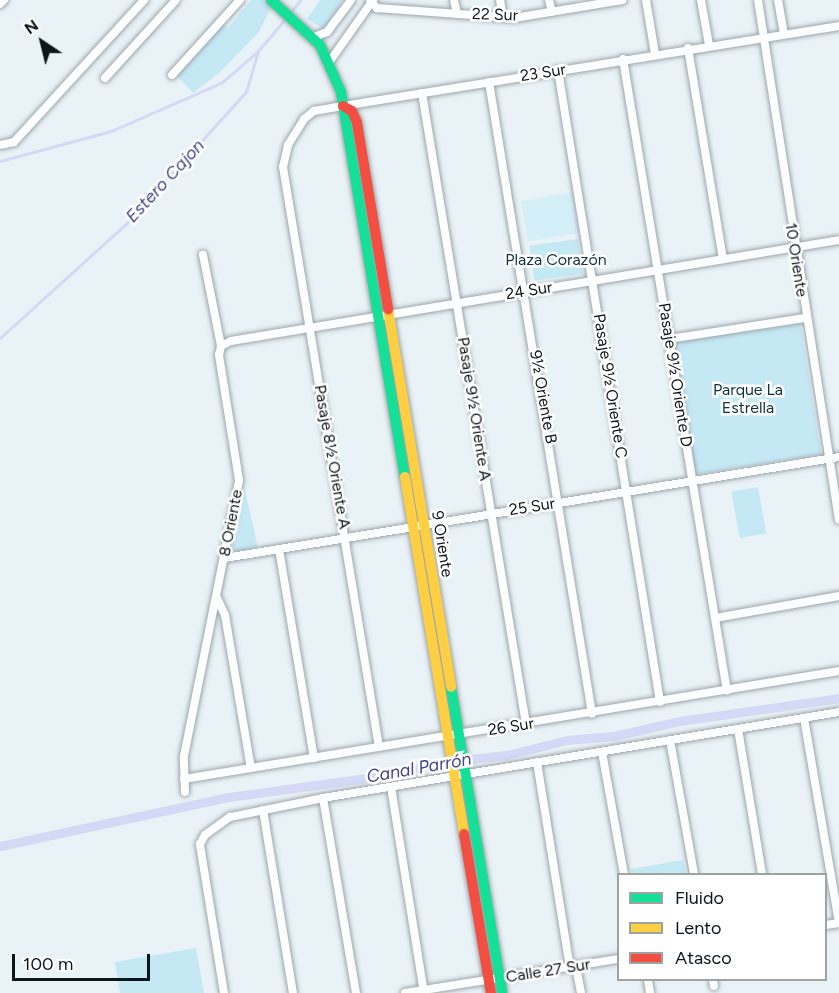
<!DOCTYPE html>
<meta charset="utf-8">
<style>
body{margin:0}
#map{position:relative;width:839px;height:993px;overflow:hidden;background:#e9f2f6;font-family:Figtree,sans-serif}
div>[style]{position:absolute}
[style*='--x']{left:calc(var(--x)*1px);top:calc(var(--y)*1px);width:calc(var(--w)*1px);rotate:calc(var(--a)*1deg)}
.built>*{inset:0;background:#d5eff9;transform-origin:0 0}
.green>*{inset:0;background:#c5e8f5;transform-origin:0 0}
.stream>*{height:3px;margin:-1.5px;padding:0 1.5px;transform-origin:1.5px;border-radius:1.5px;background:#d4daf5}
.canal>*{height:9px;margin:-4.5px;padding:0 4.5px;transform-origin:4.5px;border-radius:4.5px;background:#d4daf5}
.roads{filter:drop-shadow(0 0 2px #9da6aa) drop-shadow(0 0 2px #9da6aa)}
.street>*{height:8px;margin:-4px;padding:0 4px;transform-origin:4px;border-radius:4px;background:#fcfdfe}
.fast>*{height:10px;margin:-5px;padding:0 5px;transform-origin:5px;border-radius:5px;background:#16e098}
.slow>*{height:10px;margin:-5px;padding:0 5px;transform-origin:5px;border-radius:5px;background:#ffcf43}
.jam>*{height:10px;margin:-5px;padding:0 5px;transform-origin:5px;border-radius:5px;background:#f24e42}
span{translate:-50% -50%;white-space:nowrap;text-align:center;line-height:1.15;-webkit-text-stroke:5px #fff;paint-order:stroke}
.street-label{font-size:16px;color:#0b161a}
.park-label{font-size:16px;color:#0d333e}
.water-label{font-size:18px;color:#42438a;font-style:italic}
.legend{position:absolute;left:617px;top:873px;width:210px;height:108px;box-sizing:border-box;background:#fff;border:2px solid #9da2a3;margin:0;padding:8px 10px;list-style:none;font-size:18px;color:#0b161a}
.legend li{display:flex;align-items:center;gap:12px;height:30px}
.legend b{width:30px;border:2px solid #9da2a3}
.north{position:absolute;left:12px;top:12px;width:60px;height:60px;-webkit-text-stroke:4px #fff;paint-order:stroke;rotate:325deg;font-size:16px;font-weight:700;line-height:24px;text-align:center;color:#0b161a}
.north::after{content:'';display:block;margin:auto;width:21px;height:27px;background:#0b161a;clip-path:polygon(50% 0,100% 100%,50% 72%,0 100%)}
.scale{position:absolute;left:12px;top:954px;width:138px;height:27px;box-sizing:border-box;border:3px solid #0b161a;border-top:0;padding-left:8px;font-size:18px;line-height:21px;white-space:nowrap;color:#0b161a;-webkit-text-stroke:4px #fff;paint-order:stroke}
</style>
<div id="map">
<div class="built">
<div style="left:573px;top:192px;width:41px;height:53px;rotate:80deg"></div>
</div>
<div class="green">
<div style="clip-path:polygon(251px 0,263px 0,271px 7px,259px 32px,220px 72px,193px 93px,176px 75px,223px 24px,228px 28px)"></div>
<div style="clip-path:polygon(320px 0,343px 0,324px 29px,307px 19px)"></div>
<div style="left:578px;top:239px;width:35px;height:49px;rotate:82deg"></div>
<div style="left:800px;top:321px;width:135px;height:128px;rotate:81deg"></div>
<div style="left:758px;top:487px;width:47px;height:27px;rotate:80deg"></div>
<div style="clip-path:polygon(245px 491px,258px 548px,231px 552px)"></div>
<div style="clip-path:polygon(683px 860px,686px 874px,632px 874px,631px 869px)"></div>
<div style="clip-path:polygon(196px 948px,204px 993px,120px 993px,115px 962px)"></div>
</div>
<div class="stream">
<div style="--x:290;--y:13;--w:16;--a:-52"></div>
<div style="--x:0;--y:161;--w:115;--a:-15.1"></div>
<div style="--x:111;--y:131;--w:120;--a:-23.6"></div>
<div style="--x:221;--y:83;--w:48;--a:-40.7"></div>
<div style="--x:0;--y:338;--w:173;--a:-42.2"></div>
<div style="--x:128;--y:222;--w:176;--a:-47.8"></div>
<div style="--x:246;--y:92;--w:43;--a:-73.7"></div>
<div style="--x:258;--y:51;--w:43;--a:-49.7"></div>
</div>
<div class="canal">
<div style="--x:0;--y:846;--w:234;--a:-12.1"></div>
<div style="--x:229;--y:797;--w:169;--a:-7.8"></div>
<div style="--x:396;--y:774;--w:41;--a:-15.4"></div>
<div style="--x:436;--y:763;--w:71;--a:-6.4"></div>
<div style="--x:507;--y:755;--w:62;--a:-14"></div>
<div style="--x:567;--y:740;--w:47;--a:-4.9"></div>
<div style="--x:614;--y:736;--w:68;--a:-12.8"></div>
<div style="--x:680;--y:721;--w:161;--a:-8.2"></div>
</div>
<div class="roads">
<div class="street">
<div style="--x:370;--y:0;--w:11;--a:49"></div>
<div style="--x:377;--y:8;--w:137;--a:4.2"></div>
<div style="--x:514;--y:18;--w:110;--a:-9.4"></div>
<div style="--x:454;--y:0;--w:14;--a:78"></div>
<div style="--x:500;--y:0;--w:17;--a:80"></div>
<div style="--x:549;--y:0;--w:12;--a:76"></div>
<div style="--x:646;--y:0;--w:55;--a:80.5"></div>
<div style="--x:701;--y:0;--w:46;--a:79.9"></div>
<div style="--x:758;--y:0;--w:526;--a:81.15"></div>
<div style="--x:778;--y:0;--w:34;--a:80"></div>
<div style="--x:0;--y:4;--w:6;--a:-45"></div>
<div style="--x:314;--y:37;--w:14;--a:-21"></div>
<div style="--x:327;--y:32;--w:40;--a:-53"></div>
<div style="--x:688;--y:48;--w:214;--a:80.6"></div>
<div style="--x:623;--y:59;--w:640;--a:80.66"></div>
<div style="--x:330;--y:61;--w:75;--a:-54.8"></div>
<div style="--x:558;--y:70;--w:640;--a:80.83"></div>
<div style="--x:172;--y:75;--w:101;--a:-47.8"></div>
<div style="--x:105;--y:78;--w:105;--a:-47.7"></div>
<div style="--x:489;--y:82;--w:640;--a:80.74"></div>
<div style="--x:422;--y:93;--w:640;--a:80.64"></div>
<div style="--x:0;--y:145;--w:14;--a:-12"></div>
<div style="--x:14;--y:142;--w:193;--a:-47.5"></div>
<div style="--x:669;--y:339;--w:138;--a:-8.8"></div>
<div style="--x:221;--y:346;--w:11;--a:-27"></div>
<div style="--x:231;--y:341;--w:616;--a:-9.43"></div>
<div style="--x:279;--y:549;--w:212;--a:80.5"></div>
<div style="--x:225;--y:558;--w:622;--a:-9.34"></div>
<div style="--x:217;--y:598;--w:19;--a:65"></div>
<div style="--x:225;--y:615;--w:155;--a:80.4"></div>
<div style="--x:715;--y:618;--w:126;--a:-10.1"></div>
<div style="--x:804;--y:718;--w:208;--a:80.3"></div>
<div style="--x:738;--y:729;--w:147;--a:80.6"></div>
<div style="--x:670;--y:740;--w:136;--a:79.8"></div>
<div style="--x:379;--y:747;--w:588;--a:-99.4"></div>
<div style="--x:283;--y:167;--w:23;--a:-77"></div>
<div style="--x:288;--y:145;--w:31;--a:-58"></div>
<div style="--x:304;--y:119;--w:13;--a:-39"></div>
<div style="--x:314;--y:111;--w:29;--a:-10"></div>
<div style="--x:343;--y:106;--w:502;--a:-9.16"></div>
<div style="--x:602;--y:752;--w:124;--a:79.8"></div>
<div style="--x:537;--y:762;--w:208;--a:80.9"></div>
<div style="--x:184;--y:779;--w:664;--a:-9.36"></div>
<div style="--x:391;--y:787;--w:209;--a:80.9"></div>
<div style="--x:185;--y:792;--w:36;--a:-92"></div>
<div style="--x:184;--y:756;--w:281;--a:-78.7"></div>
<div style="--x:239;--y:480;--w:127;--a:-99.1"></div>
<div style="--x:219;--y:355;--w:9;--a:-77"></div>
<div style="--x:221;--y:346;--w:93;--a:-101.2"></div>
<div style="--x:323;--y:798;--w:198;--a:80.4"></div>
<div style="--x:263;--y:810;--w:185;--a:80.7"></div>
<div style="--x:826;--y:925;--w:13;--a:-9"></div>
<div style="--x:576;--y:967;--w:26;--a:79"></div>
<div style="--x:648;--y:980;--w:13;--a:81"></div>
<div style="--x:713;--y:980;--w:6;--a:81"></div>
<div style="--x:224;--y:993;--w:151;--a:-99.2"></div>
<div style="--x:200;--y:844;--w:10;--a:-61"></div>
<div style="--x:205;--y:835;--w:31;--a:-36"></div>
<div style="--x:230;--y:817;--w:95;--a:-11.5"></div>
<div style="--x:323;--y:798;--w:523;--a:-9.46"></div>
<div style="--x:405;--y:993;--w:216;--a:-9.1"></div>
</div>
<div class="fast">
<div style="--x:271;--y:0;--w:67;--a:42.6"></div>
<div style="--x:320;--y:45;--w:51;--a:65.9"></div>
<div style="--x:341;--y:92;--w:390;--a:80.6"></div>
<div style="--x:451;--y:687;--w:310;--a:80.5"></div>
</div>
<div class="slow">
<div style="--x:388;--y:309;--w:383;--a:80.5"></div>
<div style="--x:405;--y:477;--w:362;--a:80.6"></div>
</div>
<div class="jam">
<div style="--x:343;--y:106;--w:10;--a:29"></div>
<div style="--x:352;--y:111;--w:13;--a:67"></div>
<div style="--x:357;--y:123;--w:189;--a:80.5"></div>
<div style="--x:464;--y:834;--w:161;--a:80.4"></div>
</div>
</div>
<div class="street-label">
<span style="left:495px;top:15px;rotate:2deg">22 Sur</span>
<span style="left:543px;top:73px;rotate:-9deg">23 Sur</span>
<span style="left:796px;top:260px;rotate:81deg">10 Oriente</span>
<span style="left:529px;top:291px;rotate:-9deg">24 Sur</span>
<span style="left:675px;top:375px;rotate:81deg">Pasaje 9½ Oriente D</span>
<span style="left:610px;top:386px;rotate:81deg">Pasaje 9½ Oriente C</span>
<span style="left:543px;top:397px;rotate:80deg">9½ Oriente B</span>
<span style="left:474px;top:409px;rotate:81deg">Pasaje 9½ Oriente A</span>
<span style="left:332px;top:457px;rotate:80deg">Pasaje 8½ Oriente A</span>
<span style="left:532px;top:507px;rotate:-9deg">25 Sur</span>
<span style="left:231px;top:523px;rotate:-79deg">8 Oriente</span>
<span style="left:442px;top:544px;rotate:81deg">9 Oriente</span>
<span style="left:511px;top:727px;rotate:-9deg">26 Sur</span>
<span style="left:548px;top:971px;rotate:-9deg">Calle 27 Sur</span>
</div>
<div class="park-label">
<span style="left:556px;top:260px">Plaza Corazón</span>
<span style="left:748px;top:399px">Parque La<br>Estrella</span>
</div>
<div class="water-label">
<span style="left:165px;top:181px;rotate:-47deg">Estero Cajon</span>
<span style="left:419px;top:768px;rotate:-10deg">Canal Parrón</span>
</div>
<ul class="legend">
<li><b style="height:8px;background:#16e098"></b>Fluido</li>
<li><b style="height:8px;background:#ffcf43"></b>Lento</li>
<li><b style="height:8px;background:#f24e42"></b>Atasco</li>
</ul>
<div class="north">N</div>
<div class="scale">100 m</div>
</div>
